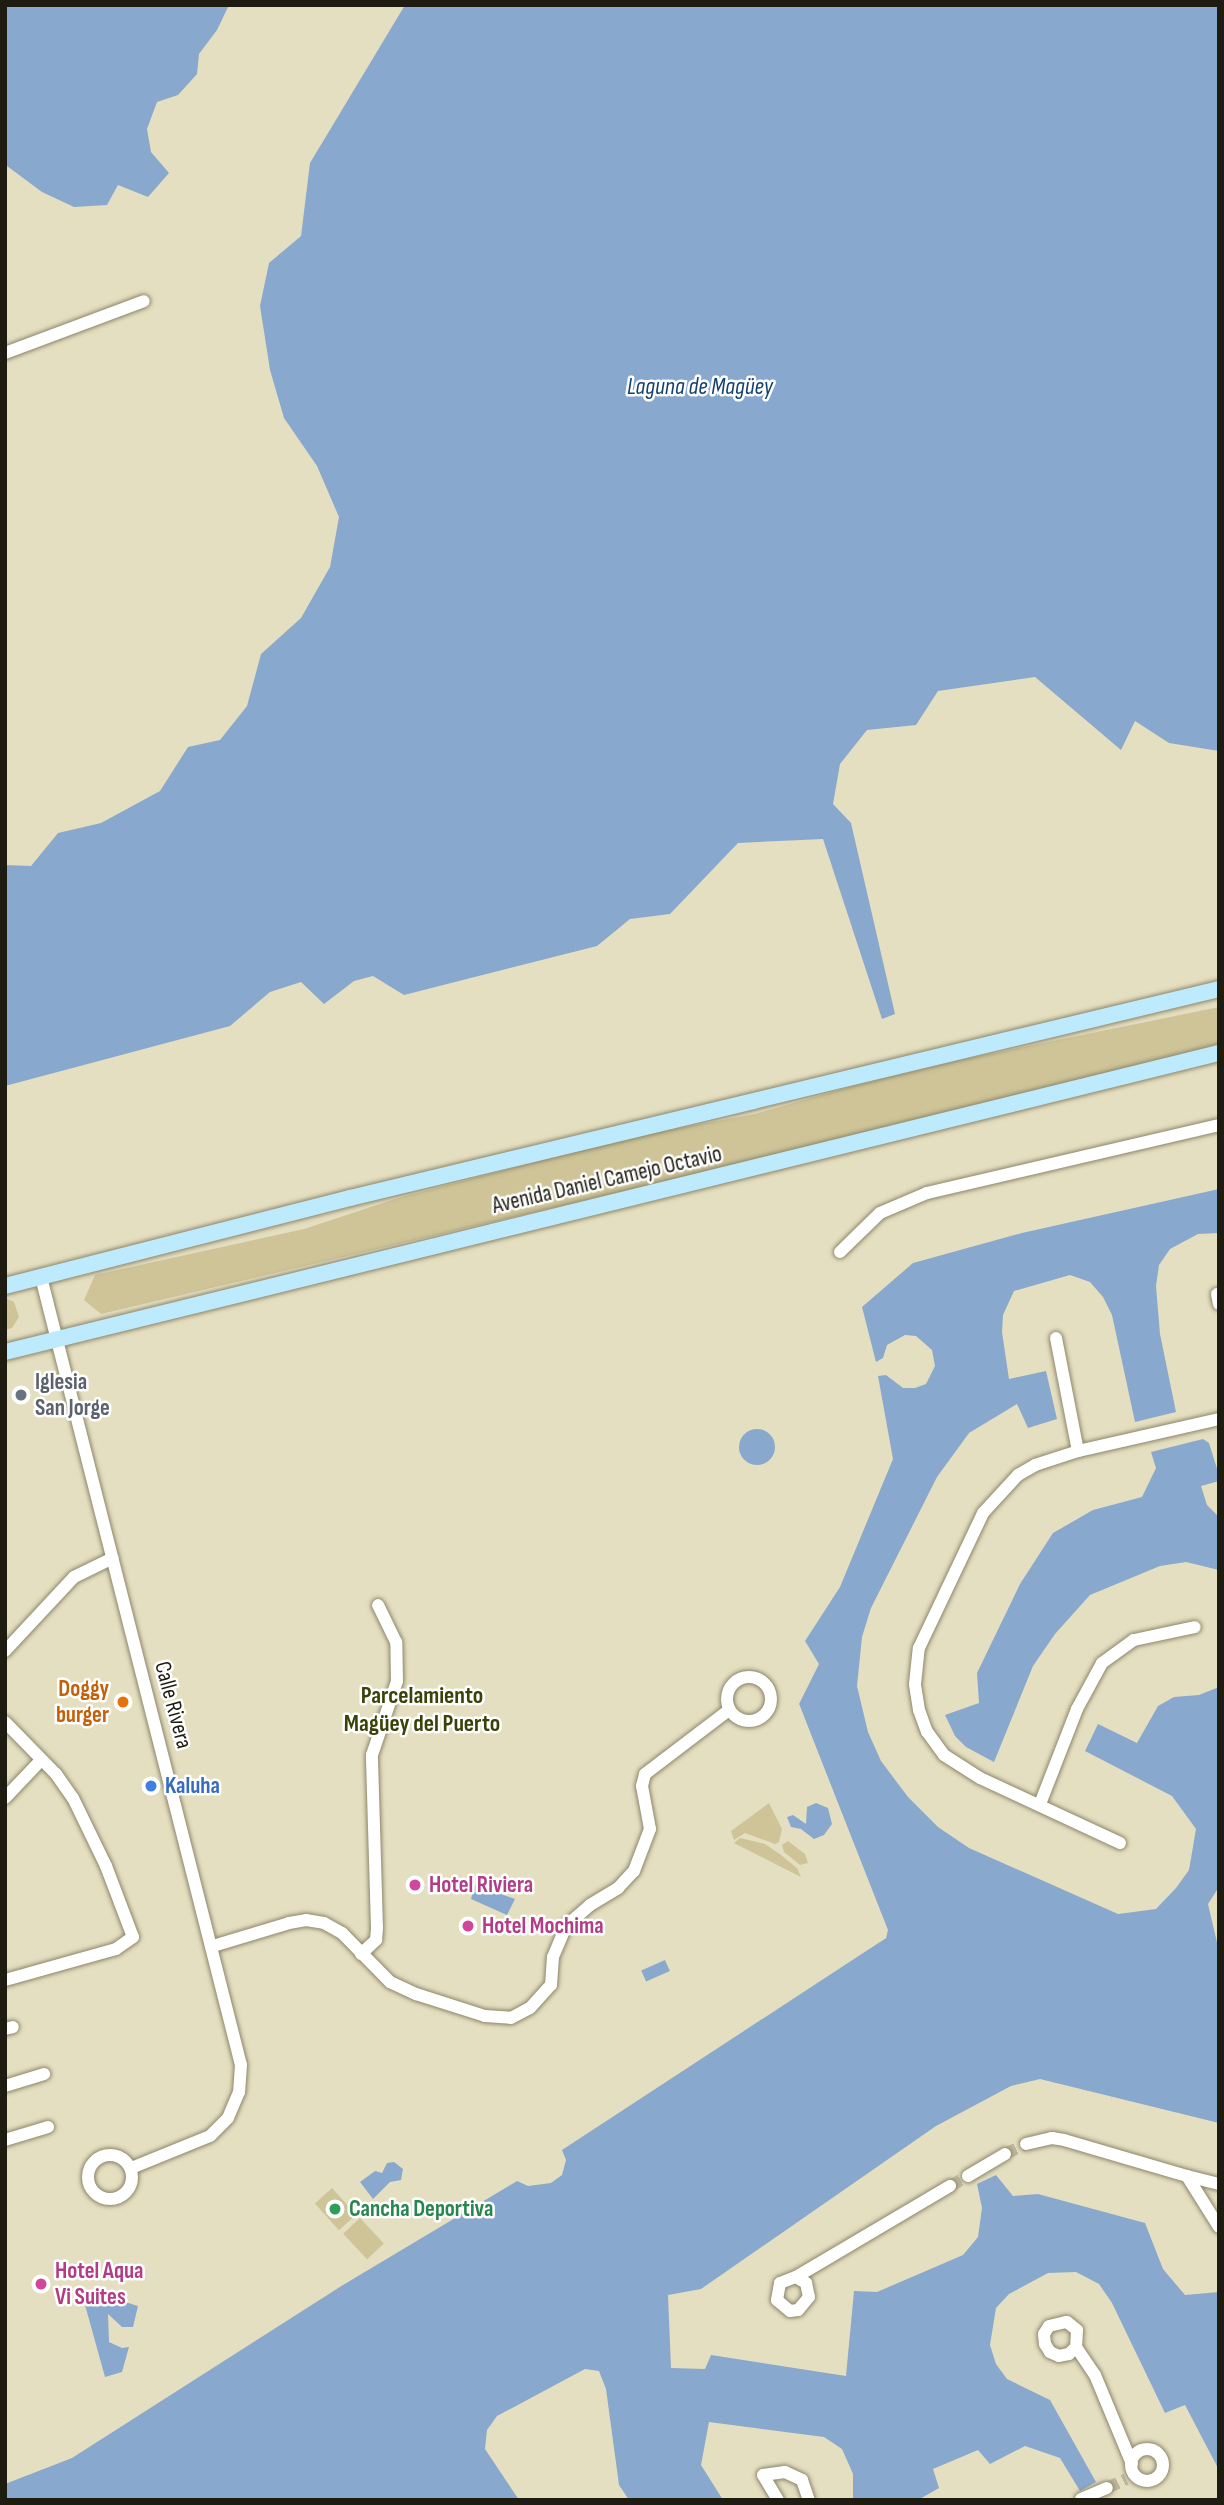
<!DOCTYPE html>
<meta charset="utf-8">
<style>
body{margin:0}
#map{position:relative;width:1224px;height:2505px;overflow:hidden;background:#e5dfc1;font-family:"Sofia Sans Condensed",sans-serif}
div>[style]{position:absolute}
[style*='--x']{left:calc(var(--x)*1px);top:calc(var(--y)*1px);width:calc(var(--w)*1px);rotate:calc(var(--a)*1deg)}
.green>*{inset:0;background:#cec498;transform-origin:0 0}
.water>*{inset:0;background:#89a8cd;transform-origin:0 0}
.round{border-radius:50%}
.pier>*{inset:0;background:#e5dfc1}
.minor-tunnel>*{height:12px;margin-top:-6px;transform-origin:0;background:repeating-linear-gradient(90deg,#bdb89e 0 12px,transparent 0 18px)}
.roads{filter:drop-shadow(0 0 2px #8c866b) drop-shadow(0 0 2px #8c866b)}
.minor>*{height:12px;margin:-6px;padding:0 6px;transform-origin:6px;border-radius:6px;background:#fff}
.minor>.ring{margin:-6px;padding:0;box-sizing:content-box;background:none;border:12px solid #fff;border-radius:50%}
.major>*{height:16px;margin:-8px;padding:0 8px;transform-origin:8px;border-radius:8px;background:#beeafe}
.dots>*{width:19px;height:19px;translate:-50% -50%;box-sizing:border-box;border:4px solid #fff;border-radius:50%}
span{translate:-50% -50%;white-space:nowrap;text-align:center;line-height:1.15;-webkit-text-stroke:5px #fff;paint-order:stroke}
.street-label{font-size:23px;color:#1e1c11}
.worship-label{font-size:23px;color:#5b616d;font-weight:700}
.left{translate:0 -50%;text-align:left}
.food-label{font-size:23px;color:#c56008;font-weight:700}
.right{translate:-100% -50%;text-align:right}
.shop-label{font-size:23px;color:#366cbe;font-weight:700}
.hotel-label{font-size:23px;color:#b23c85;font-weight:700}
.leisure-label{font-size:23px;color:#27864d;font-weight:700}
.water-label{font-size:24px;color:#14416f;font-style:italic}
.neighbourhood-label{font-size:24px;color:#394307;font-weight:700}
.frame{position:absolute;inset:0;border:7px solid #1e1c11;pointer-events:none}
</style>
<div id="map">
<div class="green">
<div style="clip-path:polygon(1219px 1007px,1219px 1044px,964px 1111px,101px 1314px,84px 1300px,95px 1275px,304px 1229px,398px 1198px,636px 1136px,755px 1114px,861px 1084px,960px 1060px)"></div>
<div style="clip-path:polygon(5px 1298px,14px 1302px,19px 1317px,12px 1328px,5px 1330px)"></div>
<div style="clip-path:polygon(769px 1803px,782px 1829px,779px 1842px,775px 1844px,745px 1833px,734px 1840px,731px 1831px)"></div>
<div style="clip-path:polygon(740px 1838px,765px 1844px,781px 1855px,797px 1868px,801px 1877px,734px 1843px)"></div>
<div style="clip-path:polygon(788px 1841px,805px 1854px,808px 1863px,800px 1865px,784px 1852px,782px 1845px)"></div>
<div style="left:332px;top:2188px;width:36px;height:23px;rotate:48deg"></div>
<div style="left:360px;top:2218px;width:35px;height:23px;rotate:47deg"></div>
</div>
<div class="water">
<div style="clip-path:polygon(5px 5px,229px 5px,217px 30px,199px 54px,197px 74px,178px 95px,157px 102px,147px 129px,151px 152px,169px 173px,148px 197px,118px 185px,107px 205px,74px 207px,42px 192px,7px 166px)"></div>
<div style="clip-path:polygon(405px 5px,1219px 5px,1219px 751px,1169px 743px,1135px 721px,1121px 750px,1035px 677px,938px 691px,916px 725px,867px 730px,840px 764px,833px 804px,851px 823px,895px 1014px,882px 1019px,823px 839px,738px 843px,670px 914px,630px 919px,597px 946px,404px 995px,373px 976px,354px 981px,324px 1004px,301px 982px,270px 992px,230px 1026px,5px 1086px,5px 865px,31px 866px,58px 833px,101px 823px,160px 791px,188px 747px,220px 740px,247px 706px,261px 654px,301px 618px,330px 567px,339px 517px,317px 466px,284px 418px,270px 370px,260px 306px,269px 263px,301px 236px,310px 163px)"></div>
<div style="clip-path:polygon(1219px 1189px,1219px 1233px,1198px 1234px,1170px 1249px,1159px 1265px,1156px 1286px,1160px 1334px,1176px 1412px,1135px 1422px,1112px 1315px,1103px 1297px,1090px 1282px,1070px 1275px,1014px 1291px,1003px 1315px,1002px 1332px,1009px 1379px,1046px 1371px,1057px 1419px,1028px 1428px,1017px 1404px,969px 1433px,937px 1477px,871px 1608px,862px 1637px,857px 1686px,868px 1732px,881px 1761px,908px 1797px,938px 1827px,969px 1848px,1118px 1914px,1156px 1909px,1176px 1888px,1189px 1870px,1196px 1829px,1172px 1796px,1085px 1751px,1098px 1724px,1137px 1743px,1158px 1706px,1174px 1697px,1199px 1695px,1219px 1687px,1219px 1887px,1208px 1904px,1219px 1951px,1219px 2123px,1040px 2079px,1011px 2086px,936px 2126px,701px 2289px,668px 2295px,671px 2368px,705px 2369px,711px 2355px,846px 2376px,854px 2291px,877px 2292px,963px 2255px,978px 2237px,982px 2208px,977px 2184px,996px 2175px,1013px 2196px,1038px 2194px,1145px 2223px,1163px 2269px,1185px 2295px,1219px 2292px,1219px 2470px,1185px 2405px,1165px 2413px,1112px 2303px,1099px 2284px,1076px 2272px,1048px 2273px,1009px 2294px,996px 2308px,990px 2345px,996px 2364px,1007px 2379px,1050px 2400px,1096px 2482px,1080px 2491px,1060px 2458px,1025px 2446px,990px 2464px,978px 2450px,933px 2469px,939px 2488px,918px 2500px,853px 2500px,853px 2474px,842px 2449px,824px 2437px,709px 2422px,701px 2465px,723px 2500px,629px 2500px,619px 2485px,606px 2389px,599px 2371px,585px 2369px,497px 2416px,487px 2430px,485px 2449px,519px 2500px,5px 2500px,5px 2484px,72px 2458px,343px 2285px,517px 2181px,528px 2186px,551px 2183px,562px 2175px,566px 2160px,562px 2150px,886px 1938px,887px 1930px,799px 1704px,819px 1664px,805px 1641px,840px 1587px,893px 1459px,878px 1376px,886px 1375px,903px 1388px,915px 1388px,926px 1384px,935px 1366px,932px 1350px,916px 1336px,905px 1335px,887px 1345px,883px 1358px,876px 1362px,862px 1307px,913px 1263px,1022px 1233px)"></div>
<div class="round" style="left:739px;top:1429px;width:36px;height:36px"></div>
<div style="clip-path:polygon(1203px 1439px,1209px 1443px,1219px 1475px,1219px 1481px,1201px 1486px,1207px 1505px,1219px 1517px,1219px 1570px,1186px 1562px,1160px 1566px,1090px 1595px,1055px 1634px,1033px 1666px,994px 1762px,966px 1747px,955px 1736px,945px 1715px,979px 1703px,977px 1673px,1020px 1584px,1053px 1533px,1093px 1510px,1142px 1497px,1156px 1468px,1151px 1452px)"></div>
<div style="clip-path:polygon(816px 1803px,828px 1808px,832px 1824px,824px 1835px,814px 1839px,801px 1829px,791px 1827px,787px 1817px,793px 1815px,806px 1824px,807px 1807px)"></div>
<div style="clip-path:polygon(475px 1885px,515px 1899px,507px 1915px,471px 1899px)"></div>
<div style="left:665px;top:1960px;width:12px;height:26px;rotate:66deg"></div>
<div style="clip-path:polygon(394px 2162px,403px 2169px,401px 2180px,390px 2182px,373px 2199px,360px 2182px,375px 2171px,382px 2173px,387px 2163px)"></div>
<div style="clip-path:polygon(99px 2294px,138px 2306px,133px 2327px,122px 2327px,108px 2314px,109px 2342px,122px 2348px,129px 2347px,122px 2372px,105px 2377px,85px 2305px)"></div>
</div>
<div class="pier">
<div style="clip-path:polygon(795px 1704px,799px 1704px,888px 1930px,886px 1938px,851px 1960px,849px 1957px,883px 1936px,884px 1930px)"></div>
</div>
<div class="minor-tunnel">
<div style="--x:1005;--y:2154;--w:23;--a:-25"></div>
<div style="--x:950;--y:2186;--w:21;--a:-29"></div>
<div style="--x:1107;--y:2488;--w:21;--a:-25"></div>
</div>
<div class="roads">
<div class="minor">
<div style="--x:5;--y:353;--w:148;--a:-20.5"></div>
<div style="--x:840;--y:1252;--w:56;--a:-44.3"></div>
<div style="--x:880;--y:1213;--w:51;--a:-23.1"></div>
<div style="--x:927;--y:1193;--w:300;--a:-13.1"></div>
<div style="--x:41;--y:1277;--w:813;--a:75.76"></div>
<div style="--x:241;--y:2065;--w:27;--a:94"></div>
<div style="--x:239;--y:2092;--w:28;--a:113"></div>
<div style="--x:228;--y:2118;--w:25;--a:135"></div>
<div style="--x:210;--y:2136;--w:85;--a:157.9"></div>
<div style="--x:1217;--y:1294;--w:10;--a:79"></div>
<div style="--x:1056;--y:1338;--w:115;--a:79"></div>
<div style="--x:5;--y:1651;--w:101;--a:-47"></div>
<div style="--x:74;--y:1577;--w:43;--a:-26"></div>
<div class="ring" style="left:727px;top:1677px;width:32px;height:32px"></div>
<div style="--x:5;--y:1722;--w:73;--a:45.6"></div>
<div style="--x:56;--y:1774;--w:29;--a:55"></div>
<div style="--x:73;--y:1798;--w:76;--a:64.1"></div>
<div style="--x:106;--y:1866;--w:76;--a:69.2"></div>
<div style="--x:133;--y:1937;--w:21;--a:145"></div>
<div style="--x:116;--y:1949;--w:115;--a:164.4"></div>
<div style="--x:5;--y:1798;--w:52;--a:-46.5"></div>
<div style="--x:1040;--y:1804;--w:102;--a:-68.7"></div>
<div style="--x:1077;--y:1709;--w:52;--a:-61.5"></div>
<div style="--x:1102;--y:1663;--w:39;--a:-36"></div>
<div style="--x:1134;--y:1640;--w:62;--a:-12"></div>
<div style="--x:1120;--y:1843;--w:154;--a:-155.1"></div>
<div style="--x:980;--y:1778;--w:43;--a:-147.4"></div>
<div style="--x:944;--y:1755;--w:29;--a:-126"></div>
<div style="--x:927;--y:1732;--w:23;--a:-110"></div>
<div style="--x:919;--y:1710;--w:26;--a:-99"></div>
<div style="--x:915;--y:1684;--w:36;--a:-84"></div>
<div style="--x:919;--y:1648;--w:149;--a:-64.6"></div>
<div style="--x:983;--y:1513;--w:52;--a:-47.4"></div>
<div style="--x:1018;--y:1475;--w:20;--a:-30"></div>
<div style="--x:1035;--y:1465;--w:45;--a:-18"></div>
<div style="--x:1078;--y:1451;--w:145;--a:-12.8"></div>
<div style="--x:213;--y:1946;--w:79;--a:-16.8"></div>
<div style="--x:289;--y:1923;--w:17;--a:-10"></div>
<div style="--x:306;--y:1920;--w:18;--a:9"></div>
<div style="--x:324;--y:1923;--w:21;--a:29"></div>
<div style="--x:342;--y:1933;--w:69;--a:45.6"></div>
<div style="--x:390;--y:1982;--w:29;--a:25"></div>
<div style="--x:416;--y:1994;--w:72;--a:17.7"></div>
<div style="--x:485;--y:2016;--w:26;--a:4"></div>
<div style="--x:511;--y:2018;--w:21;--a:-28"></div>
<div style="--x:530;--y:2008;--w:31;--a:-48"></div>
<div style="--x:551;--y:1985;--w:28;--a:-86"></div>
<div style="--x:553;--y:1957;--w:34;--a:-67"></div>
<div style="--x:566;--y:1926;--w:32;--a:-41"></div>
<div style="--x:590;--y:1905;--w:33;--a:-31"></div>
<div style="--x:618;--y:1888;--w:23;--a:-47"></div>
<div style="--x:634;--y:1871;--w:45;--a:-69.1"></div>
<div style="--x:650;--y:1829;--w:44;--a:-100.5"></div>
<div style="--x:642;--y:1786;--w:12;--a:-76"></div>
<div style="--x:645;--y:1774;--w:106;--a:-37.3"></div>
<div style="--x:361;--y:1954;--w:21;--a:-43"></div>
<div style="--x:376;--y:1940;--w:12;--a:-85"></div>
<div style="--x:377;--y:1928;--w:173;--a:-91.7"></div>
<div style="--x:372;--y:1755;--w:78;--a:-71.3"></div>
<div style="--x:397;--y:1681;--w:39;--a:-91"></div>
<div style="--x:396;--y:1642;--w:41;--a:-115.9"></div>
<div style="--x:5;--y:2029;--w:8;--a:-14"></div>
<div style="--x:5;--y:2086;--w:41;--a:-17.1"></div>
<div style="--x:5;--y:2140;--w:45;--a:-16.8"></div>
<div style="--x:1026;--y:2144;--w:27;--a:-13"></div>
<div style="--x:1052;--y:2138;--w:12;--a:9"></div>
<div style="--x:1064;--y:2140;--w:128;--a:16.3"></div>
<div style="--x:1187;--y:2176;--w:60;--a:57.9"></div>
<div class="ring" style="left:88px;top:2155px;width:32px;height:32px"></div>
<div style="--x:968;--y:2176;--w:43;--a:-30.7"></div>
<div style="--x:1187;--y:2176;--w:33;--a:14"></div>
<div style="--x:796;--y:2277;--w:12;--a:31"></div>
<div style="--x:806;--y:2283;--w:14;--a:78"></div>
<div style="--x:809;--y:2297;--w:17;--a:130"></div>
<div style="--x:798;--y:2310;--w:8;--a:173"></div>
<div style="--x:790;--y:2311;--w:17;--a:-140"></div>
<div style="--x:777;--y:2300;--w:17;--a:-80"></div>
<div style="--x:780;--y:2283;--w:17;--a:-21"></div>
<div style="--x:796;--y:2277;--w:179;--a:-30.6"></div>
<div style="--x:1076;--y:2347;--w:10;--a:135"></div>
<div style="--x:1069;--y:2354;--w:10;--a:169"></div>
<div style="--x:1059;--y:2356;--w:10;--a:-156"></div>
<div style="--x:1050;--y:2352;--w:9;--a:-122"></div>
<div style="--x:1045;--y:2344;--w:10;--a:-96"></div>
<div style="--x:1044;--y:2334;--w:9;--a:-58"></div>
<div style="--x:1049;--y:2326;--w:18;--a:-13"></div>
<div style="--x:1067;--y:2322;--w:13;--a:39"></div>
<div style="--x:1077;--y:2330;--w:17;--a:93"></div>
<div style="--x:1076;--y:2347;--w:34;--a:56"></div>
<div style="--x:1095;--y:2375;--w:96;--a:67.4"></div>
<div class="ring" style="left:1131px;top:2449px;width:20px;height:20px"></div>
<div style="--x:1081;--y:2499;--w:28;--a:-23"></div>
<div style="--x:778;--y:2500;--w:29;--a:-121"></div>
<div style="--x:763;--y:2475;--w:22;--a:-8"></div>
<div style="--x:785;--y:2472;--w:19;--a:25"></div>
<div style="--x:802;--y:2480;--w:21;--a:71"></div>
</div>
<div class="major">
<div style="--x:5;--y:1286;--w:356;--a:-14.3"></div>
<div style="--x:350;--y:1198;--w:894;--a:-13.52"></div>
<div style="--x:5;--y:1352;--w:1250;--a:-13.84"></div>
</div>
</div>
<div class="dots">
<div style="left:21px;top:1395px;background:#6b7280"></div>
<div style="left:123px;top:1702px;background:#e8710a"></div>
<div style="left:151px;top:1786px;background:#3f7fe0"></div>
<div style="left:415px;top:1885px;background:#d1479c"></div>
<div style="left:468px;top:1926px;background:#d1479c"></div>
<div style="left:335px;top:2209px;background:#2e9e5b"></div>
<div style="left:41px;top:2284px;background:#d1479c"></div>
</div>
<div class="street-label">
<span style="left:607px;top:1180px;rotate:-13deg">Avenida Daniel Camejo Octavio</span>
<span style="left:173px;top:1705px;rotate:75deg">Calle Rivera</span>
</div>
<div class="worship-label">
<span class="left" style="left:35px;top:1395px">Iglesia<br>San Jorge</span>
</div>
<div class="food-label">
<span class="right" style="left:109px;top:1702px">Doggy<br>burger</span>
</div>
<div class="shop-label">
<span class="left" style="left:165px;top:1786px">Kaluha</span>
</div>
<div class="hotel-label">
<span class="left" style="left:429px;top:1885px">Hotel Riviera</span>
<span class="left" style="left:482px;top:1926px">Hotel Mochima</span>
<span class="left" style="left:55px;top:2284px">Hotel Aqua<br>Vi Suites</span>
</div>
<div class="leisure-label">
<span class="left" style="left:349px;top:2209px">Cancha Deportiva</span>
</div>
<div class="water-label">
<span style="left:700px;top:387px">Laguna de Magüey</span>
</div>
<div class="neighbourhood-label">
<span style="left:422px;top:1710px">Parcelamiento<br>Magüey del Puerto</span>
</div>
<div class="frame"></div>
</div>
